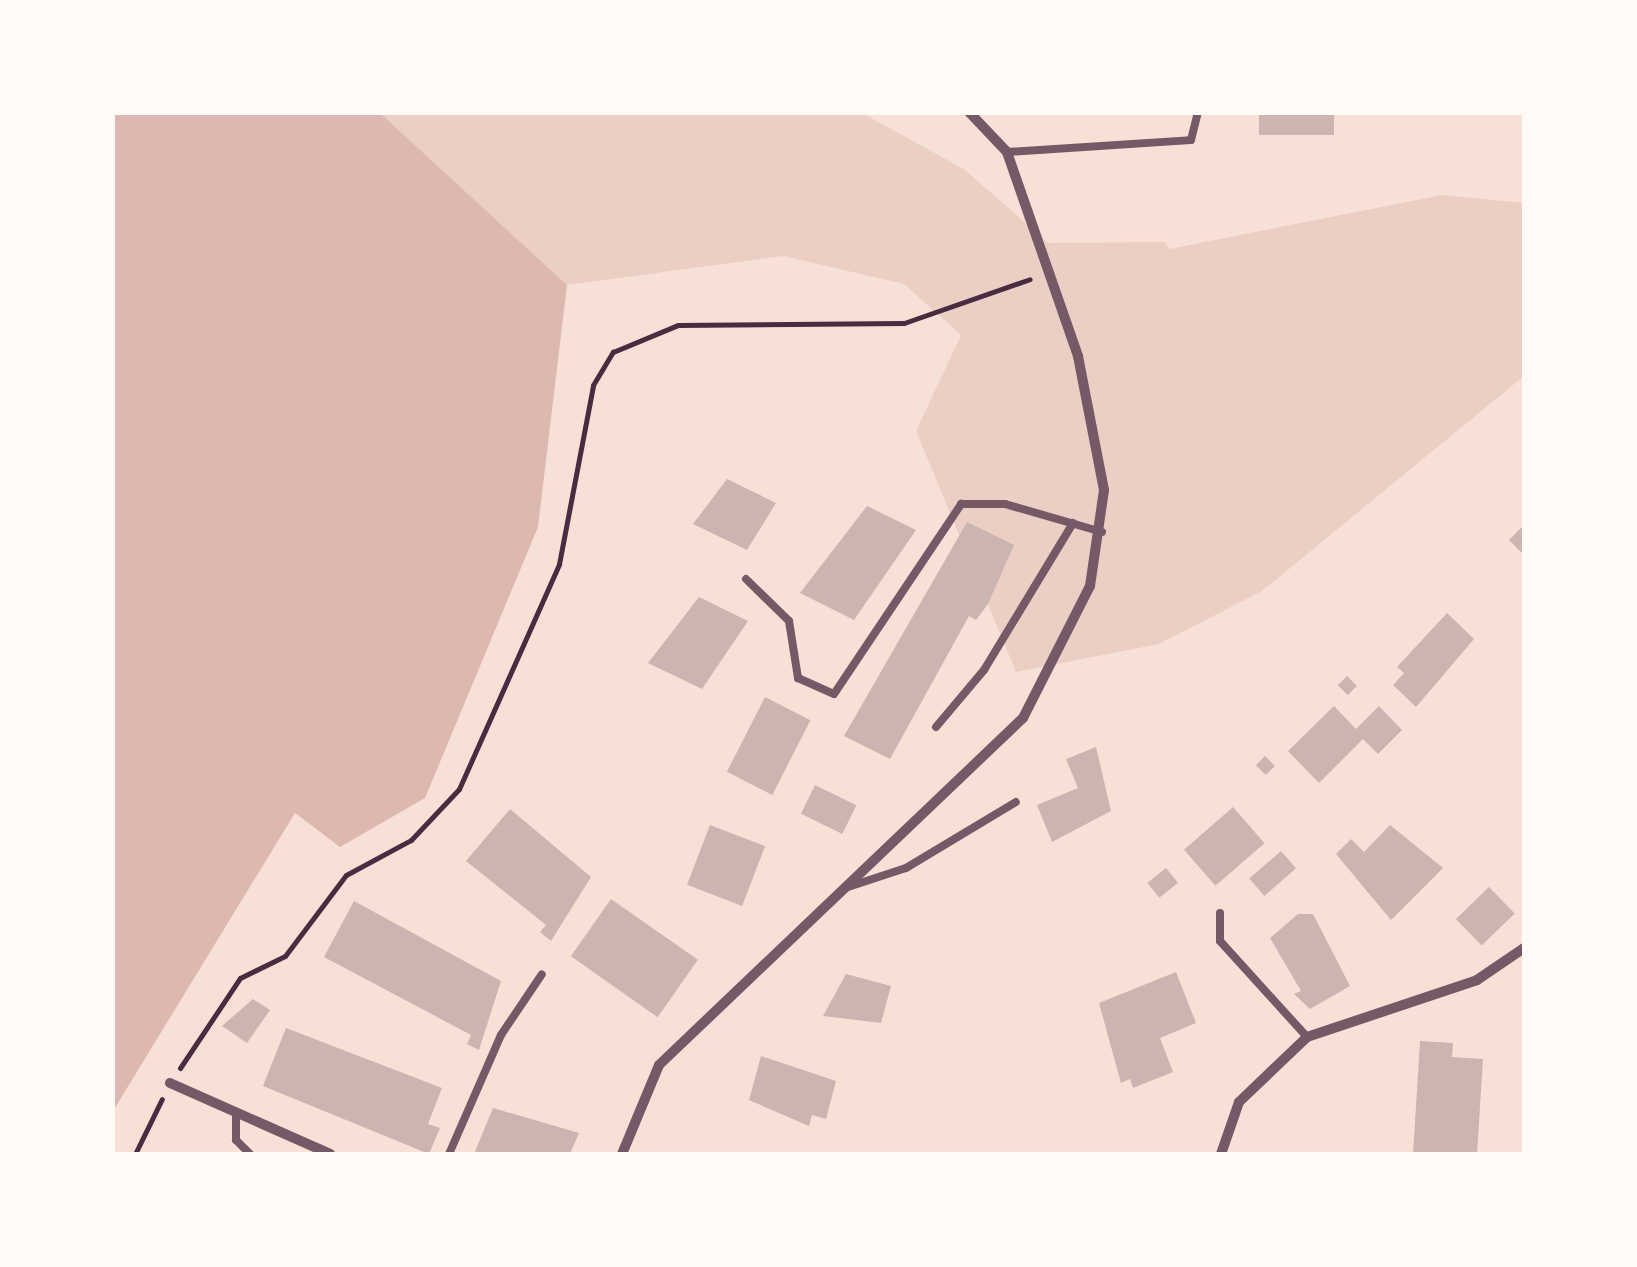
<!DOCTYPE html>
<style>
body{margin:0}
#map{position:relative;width:1637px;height:1267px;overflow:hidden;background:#f7e1d7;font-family:"PT Sans",sans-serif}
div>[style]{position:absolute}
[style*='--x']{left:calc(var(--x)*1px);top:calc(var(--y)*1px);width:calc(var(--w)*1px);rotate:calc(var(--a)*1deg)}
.green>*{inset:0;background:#ebcfc5}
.water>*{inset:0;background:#dcb8b0}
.building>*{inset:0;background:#ccb4b1;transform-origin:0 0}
.path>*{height:5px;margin:-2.5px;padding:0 2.5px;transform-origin:2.5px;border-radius:2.5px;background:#4a2c40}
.service>*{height:8px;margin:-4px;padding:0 4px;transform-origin:4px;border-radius:4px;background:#755966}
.minor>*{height:10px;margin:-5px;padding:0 5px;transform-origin:5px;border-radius:5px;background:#755966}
span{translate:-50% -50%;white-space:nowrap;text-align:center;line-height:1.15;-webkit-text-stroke:9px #fffaf5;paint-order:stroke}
.frame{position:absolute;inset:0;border:115px solid #fffaf5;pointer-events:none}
</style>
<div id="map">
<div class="green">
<div style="clip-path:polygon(380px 113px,862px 113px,964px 169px,1048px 243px,1165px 242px,1169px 249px,1442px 195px,1524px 203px,1524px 376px,1262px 591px,1159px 644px,1016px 672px,916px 431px,961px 335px,904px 284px,783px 256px,567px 285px)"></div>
</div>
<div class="water">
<div style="clip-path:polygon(113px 112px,380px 113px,567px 285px,538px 527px,425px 798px,340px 847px,295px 813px,113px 1111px)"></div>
</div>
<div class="building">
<div style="left:1259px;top:112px;width:75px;height:23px"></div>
<div style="clip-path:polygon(727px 479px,776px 503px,747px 550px,693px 524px)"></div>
<div style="clip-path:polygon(867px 506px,916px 530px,854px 620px,800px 593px)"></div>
<div style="clip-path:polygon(967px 522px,1014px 545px,988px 604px,976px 620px,969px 616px,890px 759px,844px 736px)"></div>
<div style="clip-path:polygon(1524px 525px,1524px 555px,1509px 540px)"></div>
<div style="clip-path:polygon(699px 597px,748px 621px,702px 689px,648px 663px)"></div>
<div style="clip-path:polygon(1447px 613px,1474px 639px,1416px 707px,1393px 685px,1404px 673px,1397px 667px)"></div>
<div style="left:1347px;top:676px;width:14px;height:13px;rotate:45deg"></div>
<div style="left:765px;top:697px;width:51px;height:84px;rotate:27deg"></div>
<div style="clip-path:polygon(1334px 706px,1356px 729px,1379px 706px,1402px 730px,1378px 754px,1363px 739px,1319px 783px,1288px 751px)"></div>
<div style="clip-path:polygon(1096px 747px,1111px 811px,1052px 842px,1037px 805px,1078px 788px,1066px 759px)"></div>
<div style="left:1265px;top:756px;width:14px;height:13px;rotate:45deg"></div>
<div style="left:815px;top:785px;width:46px;height:32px;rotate:26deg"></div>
<div style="left:1233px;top:807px;width:48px;height:65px;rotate:49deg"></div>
<div style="clip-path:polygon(510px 809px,591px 877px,551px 941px,540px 932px,546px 925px,466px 861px)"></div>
<div style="left:710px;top:825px;width:59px;height:64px;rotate:21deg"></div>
<div style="clip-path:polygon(1390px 825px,1443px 868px,1391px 920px,1336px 854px,1351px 839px,1364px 852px)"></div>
<div style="left:1281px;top:851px;width:23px;height:42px;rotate:49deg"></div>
<div style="left:1166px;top:868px;width:19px;height:24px;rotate:51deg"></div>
<div style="left:1489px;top:887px;width:37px;height:46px;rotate:46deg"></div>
<div style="left:611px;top:899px;width:106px;height:70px;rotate:35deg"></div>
<div style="clip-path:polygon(354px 901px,501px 981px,479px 1050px,467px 1044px,471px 1035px,324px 957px)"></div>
<div style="clip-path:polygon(1298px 914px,1313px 914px,1350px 986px,1310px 1009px,1294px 994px,1301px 991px,1270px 938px)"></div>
<div style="clip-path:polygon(1176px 972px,1196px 1023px,1160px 1038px,1173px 1072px,1133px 1088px,1130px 1079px,1121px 1083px,1099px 1003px)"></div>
<div style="clip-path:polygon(846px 974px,891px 986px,881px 1023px,823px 1016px)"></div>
<div style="clip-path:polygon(253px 999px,270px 1010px,247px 1043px,222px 1026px)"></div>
<div style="clip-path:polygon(286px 1028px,442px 1088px,428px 1124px,440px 1128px,429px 1154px,263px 1086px)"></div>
<div style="clip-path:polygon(1420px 1041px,1453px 1043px,1452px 1057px,1483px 1059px,1477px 1154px,1413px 1154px)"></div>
<div style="clip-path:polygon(761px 1056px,836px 1081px,826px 1119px,812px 1115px,809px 1126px,749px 1100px)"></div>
<div style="clip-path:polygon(493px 1108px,579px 1133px,570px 1154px,474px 1154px)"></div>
</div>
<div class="path">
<div style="--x:180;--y:1068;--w:108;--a:-56.3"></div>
<div style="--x:240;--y:978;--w:50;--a:-26.1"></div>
<div style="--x:285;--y:956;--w:101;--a:-53"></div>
<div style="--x:346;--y:875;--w:74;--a:-28.3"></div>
<div style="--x:411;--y:840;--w:70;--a:-46.7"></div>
<div style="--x:459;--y:789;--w:246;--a:-66"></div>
<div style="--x:559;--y:564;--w:182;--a:-79.2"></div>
<div style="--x:593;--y:385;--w:39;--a:-59"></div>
<div style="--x:613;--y:352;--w:70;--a:-22.6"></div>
<div style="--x:678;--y:325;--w:226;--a:-0.5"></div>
<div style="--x:904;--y:323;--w:133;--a:-19.2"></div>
<div style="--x:135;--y:1154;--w:61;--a:-63.9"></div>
</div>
<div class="service">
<div style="--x:1007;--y:152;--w:184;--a:-3.7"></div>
<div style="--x:1191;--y:140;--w:29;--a:-76"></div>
<div style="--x:746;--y:579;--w:60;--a:44.3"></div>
<div style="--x:789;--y:621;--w:58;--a:81"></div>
<div style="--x:798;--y:678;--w:39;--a:24"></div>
<div style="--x:834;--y:694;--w:229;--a:-56.2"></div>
<div style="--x:961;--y:504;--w:44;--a:0"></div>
<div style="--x:1005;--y:504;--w:101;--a:16.1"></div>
<div style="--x:936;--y:727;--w:75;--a:-49.9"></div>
<div style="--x:984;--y:670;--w:172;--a:-58.8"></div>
<div style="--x:845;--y:888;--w:64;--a:-18.2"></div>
<div style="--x:906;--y:868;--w:128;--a:-31"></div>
<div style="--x:1220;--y:913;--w:28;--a:90"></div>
<div style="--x:1220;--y:941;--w:130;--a:47.8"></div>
<div style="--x:236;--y:1115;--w:25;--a:90"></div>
<div style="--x:236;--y:1140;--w:20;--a:45"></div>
<div style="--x:449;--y:1154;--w:130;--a:-66.4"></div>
<div style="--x:501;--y:1035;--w:73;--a:-56.1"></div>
</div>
<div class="minor">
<div style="--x:170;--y:1083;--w:175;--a:23.9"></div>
<div style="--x:622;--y:1154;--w:96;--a:-67.4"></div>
<div style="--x:659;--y:1065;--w:503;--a:-43.63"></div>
<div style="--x:1023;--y:718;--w:148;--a:-63.1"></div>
<div style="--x:1090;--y:586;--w:97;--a:-81.7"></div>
<div style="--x:1104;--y:490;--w:136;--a:-101"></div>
<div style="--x:1078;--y:356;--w:216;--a:-109.2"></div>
<div style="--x:1007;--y:152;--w:55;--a:-133.5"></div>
<div style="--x:1221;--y:1154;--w:55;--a:-70.9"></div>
<div style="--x:1239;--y:1102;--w:94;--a:-43.7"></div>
<div style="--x:1307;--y:1037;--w:179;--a:-18.5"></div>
<div style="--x:1477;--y:980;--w:57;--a:-34.2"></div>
</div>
<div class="frame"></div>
</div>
